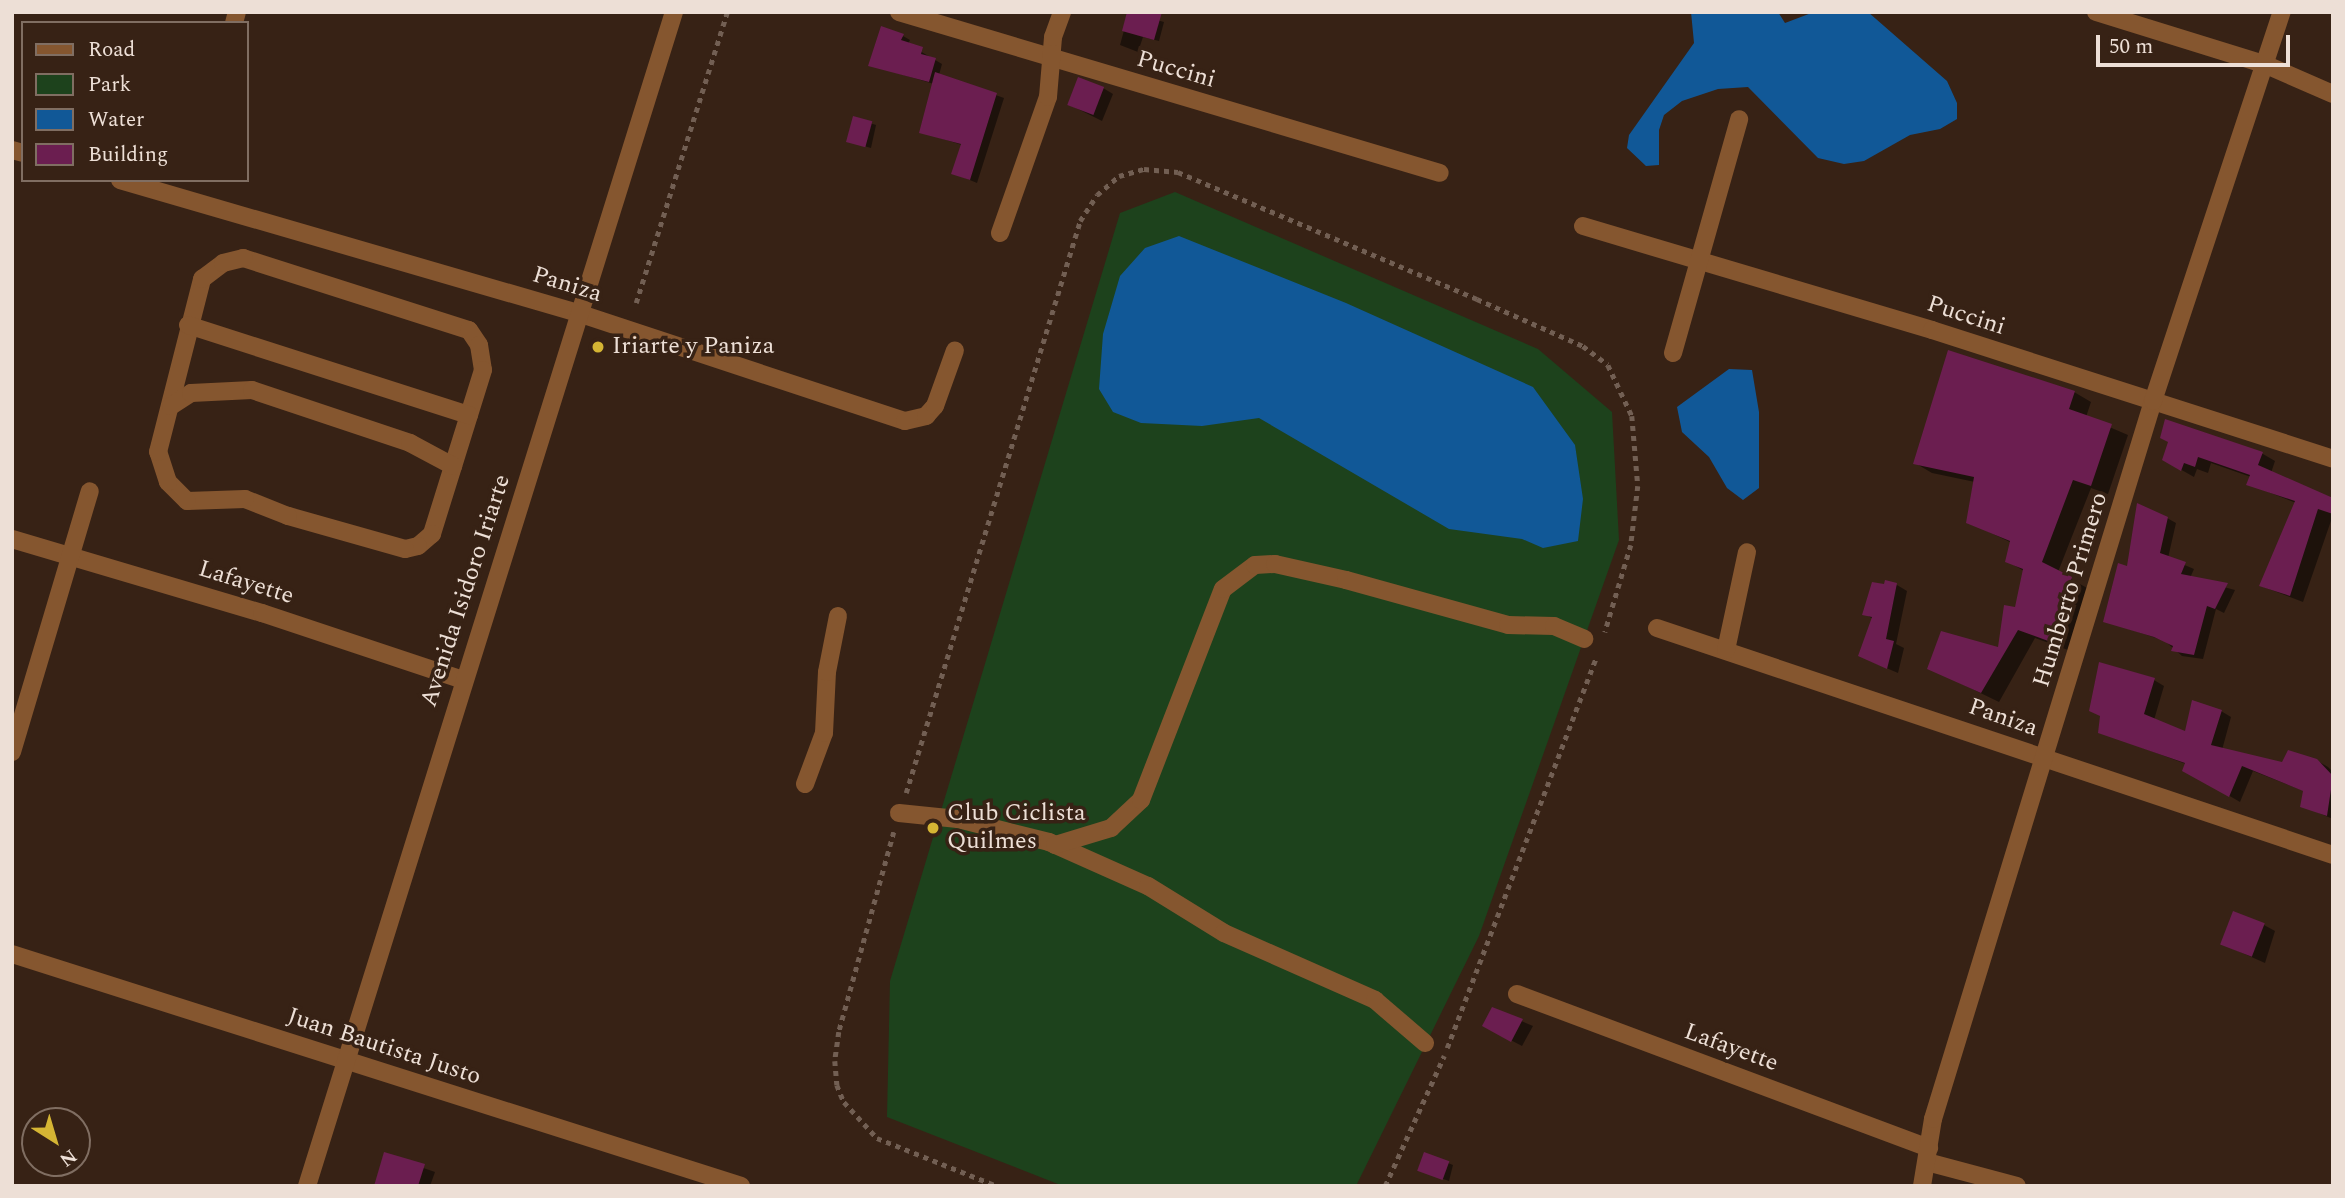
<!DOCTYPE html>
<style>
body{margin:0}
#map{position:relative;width:2345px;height:1198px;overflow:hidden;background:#372215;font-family:Spectral,serif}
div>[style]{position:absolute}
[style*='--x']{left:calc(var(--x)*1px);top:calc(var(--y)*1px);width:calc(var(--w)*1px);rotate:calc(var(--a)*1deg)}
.green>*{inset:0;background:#1d421c}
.water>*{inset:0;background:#115897}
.shadow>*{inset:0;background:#0007}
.building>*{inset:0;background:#6b1e50;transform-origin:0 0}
.path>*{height:4.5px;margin-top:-2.25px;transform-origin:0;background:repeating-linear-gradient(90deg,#725f53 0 5px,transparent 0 10px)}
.minor>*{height:18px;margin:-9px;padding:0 9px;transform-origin:9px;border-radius:9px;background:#85562f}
.dots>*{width:19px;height:19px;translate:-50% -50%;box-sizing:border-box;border:4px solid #372215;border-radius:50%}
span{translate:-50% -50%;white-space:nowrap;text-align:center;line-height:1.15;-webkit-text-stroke:7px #372215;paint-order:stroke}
.street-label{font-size:24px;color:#eddfd6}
.poi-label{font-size:24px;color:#eddfd6}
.left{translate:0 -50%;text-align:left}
.frame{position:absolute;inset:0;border:14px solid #eddfd6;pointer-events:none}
.legend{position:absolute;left:21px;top:21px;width:228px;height:161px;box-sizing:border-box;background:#372215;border:2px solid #806e62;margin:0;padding:9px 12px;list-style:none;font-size:21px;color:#eddfd6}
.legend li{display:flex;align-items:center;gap:14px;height:35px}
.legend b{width:35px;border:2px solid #806e62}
.north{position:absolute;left:21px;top:1107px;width:70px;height:70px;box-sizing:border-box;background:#372215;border:2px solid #806e62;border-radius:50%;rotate:143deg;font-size:19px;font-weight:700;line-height:28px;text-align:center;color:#eddfd6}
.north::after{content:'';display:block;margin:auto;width:24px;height:32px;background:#d5b534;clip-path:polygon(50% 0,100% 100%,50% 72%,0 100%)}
.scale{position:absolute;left:2096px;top:35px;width:194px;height:32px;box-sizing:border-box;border:4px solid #eddfd6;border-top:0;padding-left:9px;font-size:21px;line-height:24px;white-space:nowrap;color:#eddfd6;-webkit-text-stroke:5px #372215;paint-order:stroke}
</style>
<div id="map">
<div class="green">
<div style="clip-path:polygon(1175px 192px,1538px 349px,1612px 412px,1619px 540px,1479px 936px,1356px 1186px,1063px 1186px,887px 1117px,890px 981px,1120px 213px)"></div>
</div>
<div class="water">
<div style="clip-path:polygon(1691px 12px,1778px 12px,1785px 23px,1814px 12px,1868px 12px,1947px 81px,1957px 103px,1957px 119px,1940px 129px,1910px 135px,1864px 161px,1844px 164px,1818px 158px,1748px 87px,1718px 89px,1682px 101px,1664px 115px,1659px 130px,1659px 165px,1646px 166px,1627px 148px,1629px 135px,1694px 43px)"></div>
<div style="clip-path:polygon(1179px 236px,1346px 303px,1533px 387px,1575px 445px,1583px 499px,1578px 541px,1543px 548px,1522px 539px,1449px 529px,1259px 418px,1202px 426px,1141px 423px,1113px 412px,1099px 389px,1103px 334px,1120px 276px,1145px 248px)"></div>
<div style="clip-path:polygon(1729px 369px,1752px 370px,1759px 412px,1759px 488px,1743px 500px,1727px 488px,1709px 457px,1682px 432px,1677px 407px)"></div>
</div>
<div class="shadow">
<div style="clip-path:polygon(1129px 12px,1164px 22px,1159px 41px,1143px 37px,1138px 52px,1120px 45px)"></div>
<div style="clip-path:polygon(903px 36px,910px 40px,908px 44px,942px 64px,939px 75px,1004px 98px,977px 183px,953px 173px,962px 145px,921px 132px,934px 84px,870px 65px)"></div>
<div style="clip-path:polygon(1103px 88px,1113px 94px,1102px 121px,1068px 104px)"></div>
<div style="clip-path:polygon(854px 118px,876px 125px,871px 148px,853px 143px)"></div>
<div style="clip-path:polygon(2074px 392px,2091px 402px,2086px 417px,2128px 435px,2108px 494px,2091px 488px,2058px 572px,2089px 589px,2068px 650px,2035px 638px,1999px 702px,1929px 668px,1999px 649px,2017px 609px,2024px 571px,2007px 561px,2012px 543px,1968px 522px,1975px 482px,1932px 473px,1915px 463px)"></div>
<div style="clip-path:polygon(2166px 421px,2263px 454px,2275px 461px,2271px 473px,2333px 500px,2333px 515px,2303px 602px,2261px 586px,2296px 503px,2248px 484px,2251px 477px,2211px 463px,2208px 473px,2197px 469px,2194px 477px,2164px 460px,2170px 442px)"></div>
<div style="clip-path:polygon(2167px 518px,2176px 523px,2168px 558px,2194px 569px,2190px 578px,2235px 590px,2224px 613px,2216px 609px,2203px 659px,2182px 656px,2165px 641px,2105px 621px,2128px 568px)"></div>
<div style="clip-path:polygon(1897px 585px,1907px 591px,1896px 644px,1904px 648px,1898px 673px,1870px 661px,1873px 619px,1865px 614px)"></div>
<div style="clip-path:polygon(2154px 680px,2164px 686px,2154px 720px,2186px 733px,2221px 711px,2231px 717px,2222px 750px,2283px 764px,2316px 760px,2328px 767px,2333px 772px,2333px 819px,2302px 806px,2304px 791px,2253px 771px,2240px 802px,2185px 770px,2186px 764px,2100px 732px)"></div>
<div style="clip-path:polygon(2264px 925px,2275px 931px,2265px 963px,2222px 944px)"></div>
<div style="clip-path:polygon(1493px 1009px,1533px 1026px,1522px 1046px,1484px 1026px)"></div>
<div style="clip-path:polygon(386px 1155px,435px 1172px,430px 1186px,379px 1186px)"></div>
<div style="clip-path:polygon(1448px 1163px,1453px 1165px,1449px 1181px,1426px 1173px)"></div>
</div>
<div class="building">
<div style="clip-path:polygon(1127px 12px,1162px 12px,1154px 40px,1122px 31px)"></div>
<div style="clip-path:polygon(881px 26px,904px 34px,901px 40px,923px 47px,921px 54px,936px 58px,929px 82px,868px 66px)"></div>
<div style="clip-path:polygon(935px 72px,997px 93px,970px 180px,951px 174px,961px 144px,919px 133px)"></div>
<div style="left:1078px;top:77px;width:28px;height:30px;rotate:21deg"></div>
<div style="left:853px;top:116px;width:20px;height:27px;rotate:15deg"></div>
<div style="clip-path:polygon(1948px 350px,2075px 391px,2069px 409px,2112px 424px,2091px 486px,2073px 480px,2042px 562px,2072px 577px,2051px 642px,2018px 630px,1981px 693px,1927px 669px,1941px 631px,1998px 647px,2004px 605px,2015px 607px,2023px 569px,2005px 562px,2010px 541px,1966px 523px,1974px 477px,1913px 464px)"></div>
<div style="clip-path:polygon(2165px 419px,2263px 452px,2258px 465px,2333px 498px,2333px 514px,2318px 509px,2290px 596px,2259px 586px,2295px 501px,2246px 485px,2250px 475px,2198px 457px,2195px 467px,2184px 463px,2181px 471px,2162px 460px,2168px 442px,2160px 438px)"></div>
<div style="clip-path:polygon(2137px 503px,2168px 517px,2160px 553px,2186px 562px,2181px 574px,2228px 583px,2215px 609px,2207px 606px,2194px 655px,2171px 651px,2173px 646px,2154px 637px,2103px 622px,2118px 563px,2127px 566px)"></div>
<div style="clip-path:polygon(1885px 580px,1897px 583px,1886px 639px,1894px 641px,1887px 669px,1858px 656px,1872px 617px,1862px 615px,1872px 582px,1884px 584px)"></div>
<div style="clip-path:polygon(2099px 662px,2155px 678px,2144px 714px,2185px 731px,2192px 700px,2222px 710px,2211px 745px,2282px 762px,2288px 750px,2317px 759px,2333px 776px,2327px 816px,2300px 807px,2303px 791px,2242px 766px,2229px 797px,2182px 771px,2185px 763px,2098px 733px,2100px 716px,2089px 711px)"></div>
<div style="left:2233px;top:911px;width:34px;height:36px;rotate:21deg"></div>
<div style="clip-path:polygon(1492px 1007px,1523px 1019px,1511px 1042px,1482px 1026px)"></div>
<div style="clip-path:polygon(384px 1152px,425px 1164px,418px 1186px,374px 1186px)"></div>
<div style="left:1424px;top:1152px;width:27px;height:20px;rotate:20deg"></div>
</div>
<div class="path">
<div style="--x:636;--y:303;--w:305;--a:-72.6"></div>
<div style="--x:906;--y:793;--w:598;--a:-73.08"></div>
<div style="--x:1080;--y:221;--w:31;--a:-57"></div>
<div style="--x:1097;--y:195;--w:29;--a:-41"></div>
<div style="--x:1119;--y:176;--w:26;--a:-16"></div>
<div style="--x:1144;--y:169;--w:34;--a:5"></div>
<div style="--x:1178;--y:172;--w:325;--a:23"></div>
<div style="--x:1477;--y:299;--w:116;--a:23.9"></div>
<div style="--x:1583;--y:346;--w:31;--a:37"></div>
<div style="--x:1608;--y:365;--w:56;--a:64.8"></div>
<div style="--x:1632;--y:416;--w:70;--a:85.1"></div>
<div style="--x:1638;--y:486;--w:59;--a:96.8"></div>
<div style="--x:1631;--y:545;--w:91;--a:106.6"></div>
<div style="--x:894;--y:832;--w:207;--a:105.4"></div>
<div style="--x:839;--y:1032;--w:29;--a:98"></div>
<div style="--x:835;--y:1061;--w:24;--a:85"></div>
<div style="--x:837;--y:1085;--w:18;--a:68"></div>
<div style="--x:844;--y:1102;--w:49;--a:47.5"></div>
<div style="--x:877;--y:1138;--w:129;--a:21.8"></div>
<div style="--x:1447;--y:1048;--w:418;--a:-69.1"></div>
<div style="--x:1385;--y:1186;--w:143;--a:-65.6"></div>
</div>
<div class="minor">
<div style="--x:899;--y:12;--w:564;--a:16.57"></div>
<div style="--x:2096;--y:12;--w:176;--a:17.2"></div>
<div style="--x:2264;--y:64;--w:75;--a:23.5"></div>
<div style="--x:234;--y:23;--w:11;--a:-75"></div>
<div style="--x:12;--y:150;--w:11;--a:15"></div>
<div style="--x:120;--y:180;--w:480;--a:16.2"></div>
<div style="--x:581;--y:314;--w:341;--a:18.3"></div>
<div style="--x:905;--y:421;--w:22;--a:-13"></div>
<div style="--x:926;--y:416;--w:13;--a:-48"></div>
<div style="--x:935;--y:406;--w:59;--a:-70.3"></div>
<div style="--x:1583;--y:226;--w:364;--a:16.6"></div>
<div style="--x:1932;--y:330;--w:421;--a:17.8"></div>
<div style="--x:1000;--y:233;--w:144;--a:-70.6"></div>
<div style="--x:1048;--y:97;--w:60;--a:-85.2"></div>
<div style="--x:1053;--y:37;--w:27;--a:-70"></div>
<div style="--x:243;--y:258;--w:237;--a:17.7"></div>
<div style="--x:469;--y:330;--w:18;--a:56"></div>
<div style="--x:479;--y:345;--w:25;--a:81"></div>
<div style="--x:483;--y:370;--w:172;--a:107.3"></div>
<div style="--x:432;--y:534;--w:18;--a:139"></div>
<div style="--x:418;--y:546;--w:13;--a:167"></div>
<div style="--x:405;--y:549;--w:122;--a:-164.2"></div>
<div style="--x:288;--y:516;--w:46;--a:-158.4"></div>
<div style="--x:245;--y:499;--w:58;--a:178"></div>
<div style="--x:187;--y:501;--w:27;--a:-135"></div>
<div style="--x:168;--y:482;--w:32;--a:-108"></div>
<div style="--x:158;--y:452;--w:179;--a:-75.7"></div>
<div style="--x:202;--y:279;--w:26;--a:-37"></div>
<div style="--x:223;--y:263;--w:21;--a:-14"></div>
<div style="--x:188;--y:325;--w:295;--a:17.8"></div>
<div style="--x:1673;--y:353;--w:243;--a:-74.2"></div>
<div style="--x:171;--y:406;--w:24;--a:-33"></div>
<div style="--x:191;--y:393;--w:61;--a:-2.8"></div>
<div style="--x:252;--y:390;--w:167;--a:18.5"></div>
<div style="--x:410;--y:443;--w:49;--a:28.1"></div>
<div style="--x:12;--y:539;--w:261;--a:16.5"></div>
<div style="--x:262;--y:613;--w:212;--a:18.4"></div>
<div style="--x:1657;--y:628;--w:713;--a:18.56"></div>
<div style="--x:1726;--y:650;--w:100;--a:-77.9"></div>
<div style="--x:12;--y:752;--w:272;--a:-73.4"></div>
<div style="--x:805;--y:784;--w:54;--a:-69.6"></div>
<div style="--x:824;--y:733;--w:61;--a:-87.2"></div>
<div style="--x:827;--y:672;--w:57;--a:-78.9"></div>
<div style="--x:899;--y:813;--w:59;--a:5.8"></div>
<div style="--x:958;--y:819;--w:94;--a:14.2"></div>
<div style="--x:1049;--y:842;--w:108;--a:24"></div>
<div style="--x:1148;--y:886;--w:89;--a:31.7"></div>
<div style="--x:1224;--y:933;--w:165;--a:23.9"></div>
<div style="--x:1375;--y:1000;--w:66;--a:40.7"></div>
<div style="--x:1055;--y:845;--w:59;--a:-16.9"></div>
<div style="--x:1111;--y:828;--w:41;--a:-43"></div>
<div style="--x:1141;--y:800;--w:226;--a:-68.8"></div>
<div style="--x:1223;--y:589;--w:40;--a:-37"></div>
<div style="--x:1255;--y:565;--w:20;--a:-3"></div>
<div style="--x:1275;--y:564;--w:73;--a:12.7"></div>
<div style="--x:1346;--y:580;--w:168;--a:15.5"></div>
<div style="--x:1508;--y:625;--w:46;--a:1.2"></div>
<div style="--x:1554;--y:626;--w:33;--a:23"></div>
<div style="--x:12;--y:954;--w:765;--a:17.65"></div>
<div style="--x:1517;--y:994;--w:440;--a:20.5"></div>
<div style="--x:1927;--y:1162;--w:93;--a:14.9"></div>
<div style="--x:307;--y:1186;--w:1230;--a:-72.64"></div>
<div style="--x:1922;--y:1186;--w:68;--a:-80.7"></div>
<div style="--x:1933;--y:1119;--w:751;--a:-72.96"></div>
<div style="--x:2153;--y:401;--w:410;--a:-71.7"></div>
</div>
<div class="dots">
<div style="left:598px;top:347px;background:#d5b534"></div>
<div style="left:933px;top:828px;background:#d5b534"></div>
</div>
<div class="street-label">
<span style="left:1176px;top:70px;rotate:16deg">Puccini</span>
<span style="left:567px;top:285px;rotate:17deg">Paniza</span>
<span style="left:1966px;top:316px;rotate:18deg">Puccini</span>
<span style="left:246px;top:583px;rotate:17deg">Lafayette</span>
<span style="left:2071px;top:590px;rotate:-73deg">Humberto Primero</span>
<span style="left:466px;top:591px;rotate:-72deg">Avenida Isidoro Iriarte</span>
<span style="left:2003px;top:718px;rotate:19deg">Paniza</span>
<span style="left:384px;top:1047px;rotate:18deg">Juan Bautista Justo</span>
<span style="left:1731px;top:1048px;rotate:20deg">Lafayette</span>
</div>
<div class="poi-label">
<span class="left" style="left:612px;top:347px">Iriarte y Paniza</span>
<span class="left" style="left:947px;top:828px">Club Ciclista<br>Quilmes</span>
</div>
<div class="frame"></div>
<ul class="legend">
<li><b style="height:9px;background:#85562f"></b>Road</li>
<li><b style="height:19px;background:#1d421c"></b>Park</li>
<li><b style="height:19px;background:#115897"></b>Water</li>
<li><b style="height:19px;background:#6b1e50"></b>Building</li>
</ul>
<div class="north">N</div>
<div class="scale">50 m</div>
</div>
